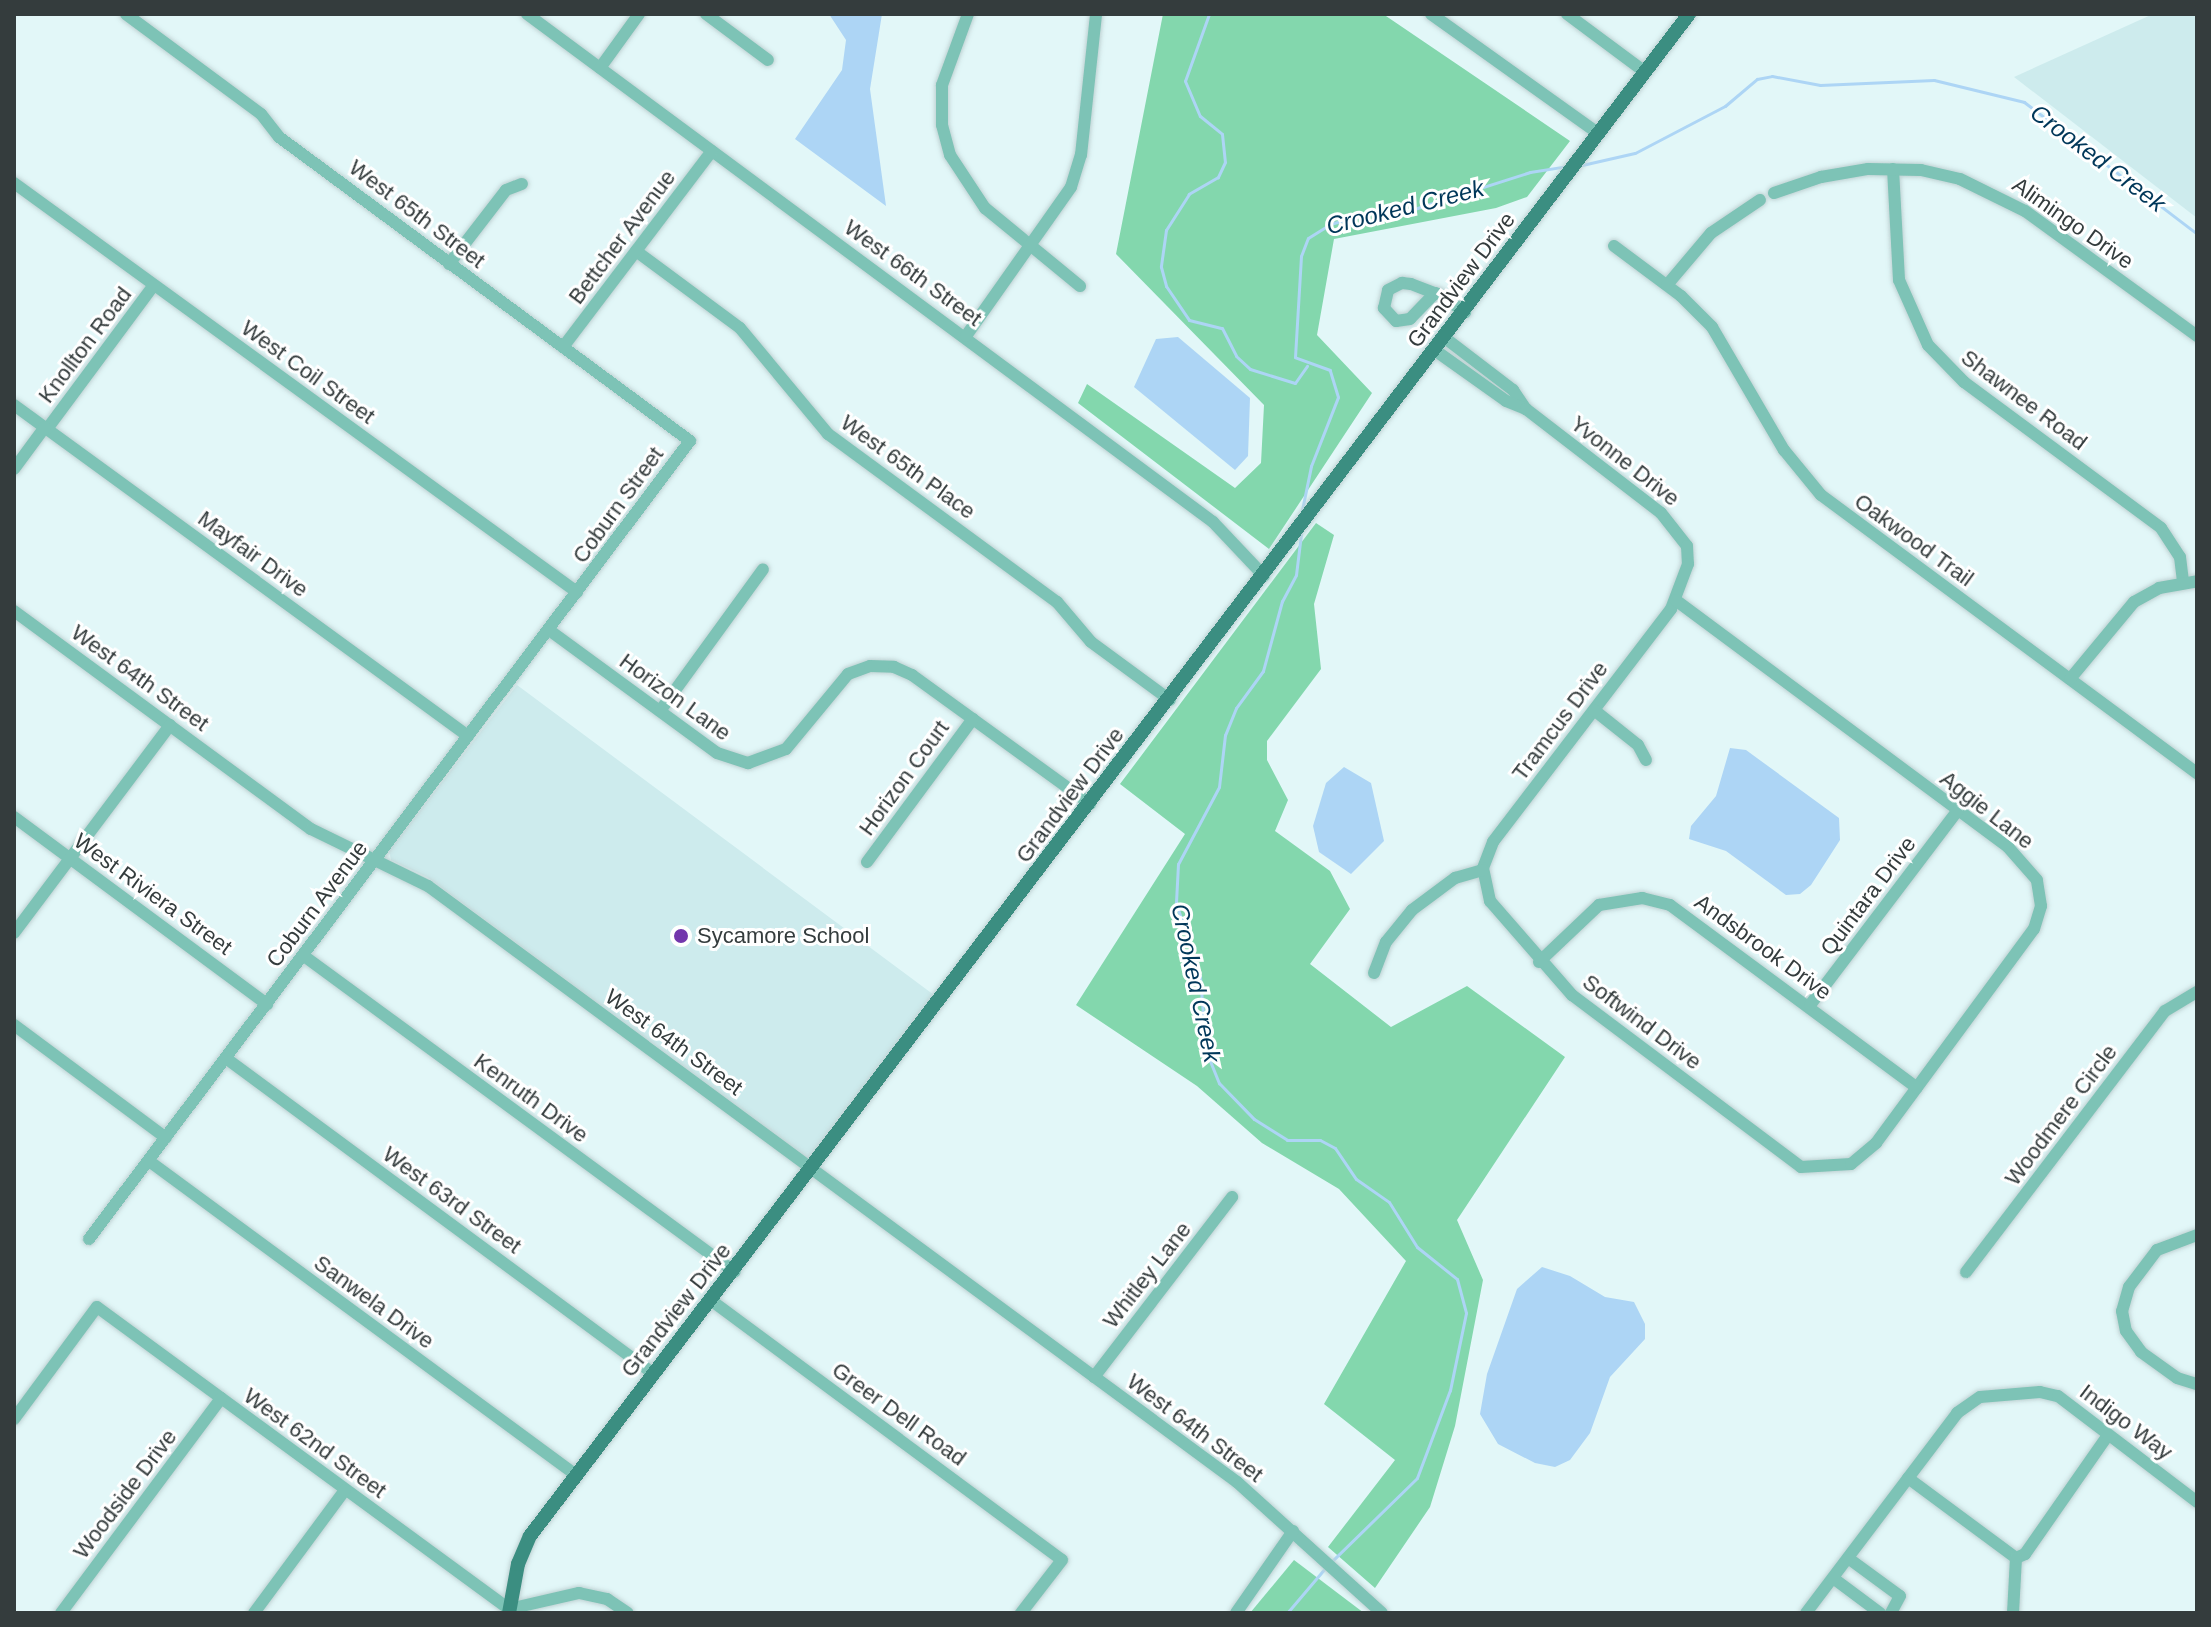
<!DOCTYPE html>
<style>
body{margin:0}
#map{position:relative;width:2211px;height:1627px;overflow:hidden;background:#e2f7f8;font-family:Arial,sans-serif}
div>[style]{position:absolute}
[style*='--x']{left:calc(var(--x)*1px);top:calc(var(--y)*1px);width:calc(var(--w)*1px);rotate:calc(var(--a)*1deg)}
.built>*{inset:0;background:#cdebed}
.forest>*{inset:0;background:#83d7ad}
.water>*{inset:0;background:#add5f5}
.stream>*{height:3px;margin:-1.5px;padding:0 1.5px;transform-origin:1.5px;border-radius:1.5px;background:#add5f5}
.roads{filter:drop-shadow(0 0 2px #bfd2d3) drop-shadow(0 0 2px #bfd2d3)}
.minor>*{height:12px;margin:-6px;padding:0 6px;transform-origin:6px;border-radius:6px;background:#7dc3b6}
.major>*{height:14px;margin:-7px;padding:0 7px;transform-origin:7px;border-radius:7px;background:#3b8e81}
.dots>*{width:22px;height:22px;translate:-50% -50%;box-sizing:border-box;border:4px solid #fff;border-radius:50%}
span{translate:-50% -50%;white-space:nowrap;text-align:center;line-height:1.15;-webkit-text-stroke:6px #fff;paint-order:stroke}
.street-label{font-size:22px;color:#343c3d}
.poi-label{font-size:22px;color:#343c3d}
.left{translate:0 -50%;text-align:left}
.water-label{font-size:24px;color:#003759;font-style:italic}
.frame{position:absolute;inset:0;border:16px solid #343c3d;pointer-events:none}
</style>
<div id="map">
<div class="built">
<div style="clip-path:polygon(2153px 14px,2197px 14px,2197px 218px,2014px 77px)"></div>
<div style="clip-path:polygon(517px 685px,934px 995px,810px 1160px,427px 877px,391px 860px,389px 851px)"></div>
</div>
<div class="forest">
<div style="clip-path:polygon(1163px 14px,1383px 14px,1570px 141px,1527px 197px,1496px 208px,1334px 239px,1317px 335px,1372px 393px,1269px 549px,1078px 403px,1087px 384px,1235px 488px,1261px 463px,1264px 405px,1116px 254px)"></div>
<div style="clip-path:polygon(1316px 523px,1334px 535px,1314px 604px,1321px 669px,1267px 741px,1267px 760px,1288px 800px,1275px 831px,1330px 871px,1350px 909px,1310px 964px,1391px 1027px,1467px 986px,1565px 1057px,1457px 1220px,1483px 1280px,1455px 1426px,1430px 1507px,1375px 1588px,1328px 1547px,1395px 1460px,1324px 1404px,1406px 1261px,1339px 1189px,1262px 1143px,1197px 1086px,1076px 1005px,1185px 834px,1120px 784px)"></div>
<div style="clip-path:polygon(1294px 1560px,1364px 1613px,1250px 1613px)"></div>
</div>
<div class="water">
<div style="clip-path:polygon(829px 14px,882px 14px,870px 89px,886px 206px,795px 139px,842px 70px,846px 40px)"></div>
<div style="clip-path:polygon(1178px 337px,1250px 398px,1248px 456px,1235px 470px,1134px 387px,1156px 339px)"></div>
<div style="clip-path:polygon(1730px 748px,1746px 750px,1839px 818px,1840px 840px,1811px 885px,1800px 894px,1786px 895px,1726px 851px,1689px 839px,1691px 826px,1716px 796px)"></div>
<div style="clip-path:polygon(1344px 767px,1371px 783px,1384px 841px,1351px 874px,1319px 852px,1313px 826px,1326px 783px)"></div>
<div style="clip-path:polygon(1542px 1267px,1570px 1276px,1605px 1297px,1634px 1302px,1645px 1324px,1645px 1339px,1610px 1377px,1590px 1433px,1570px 1460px,1555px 1467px,1535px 1463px,1498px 1444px,1480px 1414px,1487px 1374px,1517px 1289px)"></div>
</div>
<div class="stream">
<div style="--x:1209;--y:14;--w:71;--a:109.7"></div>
<div style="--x:1185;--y:81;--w:38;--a:67"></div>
<div style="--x:1200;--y:116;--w:28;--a:39"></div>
<div style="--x:1222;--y:134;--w:28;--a:84"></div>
<div style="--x:1225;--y:162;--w:17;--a:115"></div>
<div style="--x:1218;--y:177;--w:34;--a:150"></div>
<div style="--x:1189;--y:194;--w:43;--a:122.6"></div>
<div style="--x:1166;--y:230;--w:37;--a:98"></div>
<div style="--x:1161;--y:267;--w:20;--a:75"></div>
<div style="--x:1166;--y:286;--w:41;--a:55.9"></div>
<div style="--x:1189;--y:320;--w:34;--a:14"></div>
<div style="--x:1222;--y:328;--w:31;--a:63"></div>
<div style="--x:1236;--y:356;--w:19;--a:43"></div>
<div style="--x:1250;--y:369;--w:47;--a:17.3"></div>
<div style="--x:1295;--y:383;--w:21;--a:-55"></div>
<div style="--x:1582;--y:165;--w:54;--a:-12.8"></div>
<div style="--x:1635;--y:153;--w:102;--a:-27.6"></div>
<div style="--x:1725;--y:106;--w:42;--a:-40.2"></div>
<div style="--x:1757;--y:79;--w:15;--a:-11"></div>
<div style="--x:1772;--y:76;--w:49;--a:10.6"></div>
<div style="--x:1820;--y:85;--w:114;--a:-2.5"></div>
<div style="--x:1934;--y:80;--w:93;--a:13.7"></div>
<div style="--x:2024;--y:102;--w:218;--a:37.3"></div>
<div style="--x:1302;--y:510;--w:45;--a:-78.4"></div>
<div style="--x:1311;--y:466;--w:74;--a:-68.6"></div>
<div style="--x:1338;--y:397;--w:28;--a:-107"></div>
<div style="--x:1330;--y:370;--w:37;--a:-160"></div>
<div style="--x:1295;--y:357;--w:101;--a:-86.6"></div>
<div style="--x:1301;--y:256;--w:19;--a:-69"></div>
<div style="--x:1308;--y:238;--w:26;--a:-32"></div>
<div style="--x:1330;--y:224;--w:54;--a:-15.1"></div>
<div style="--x:1382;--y:210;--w:29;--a:0"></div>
<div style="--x:1411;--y:210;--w:125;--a:-17.7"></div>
<div style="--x:1530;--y:172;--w:36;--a:-9"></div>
<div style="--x:1301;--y:534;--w:41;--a:97"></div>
<div style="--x:1296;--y:575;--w:30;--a:118"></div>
<div style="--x:1282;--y:601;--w:73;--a:105.2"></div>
<div style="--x:1263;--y:671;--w:46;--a:126.1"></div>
<div style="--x:1236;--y:708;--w:29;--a:112"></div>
<div style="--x:1225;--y:735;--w:52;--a:96.6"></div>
<div style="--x:1219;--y:787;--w:87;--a:118"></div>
<div style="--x:1178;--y:864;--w:39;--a:93"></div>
<div style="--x:1176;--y:903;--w:78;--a:72"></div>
<div style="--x:1200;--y:977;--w:74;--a:85.4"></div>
<div style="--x:1206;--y:1051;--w:35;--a:68"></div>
<div style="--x:1219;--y:1083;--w:50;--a:45.8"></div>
<div style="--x:1254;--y:1119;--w:39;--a:32"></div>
<div style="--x:1287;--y:1140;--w:33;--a:0"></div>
<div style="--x:1320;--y:1140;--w:17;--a:28"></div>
<div style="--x:1335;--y:1148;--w:37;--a:56"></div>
<div style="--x:1356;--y:1179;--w:40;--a:34.9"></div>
<div style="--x:1389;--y:1202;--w:53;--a:58.1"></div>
<div style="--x:1417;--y:1247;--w:51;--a:38.7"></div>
<div style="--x:1457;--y:1279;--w:35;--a:75"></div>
<div style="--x:1466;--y:1313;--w:79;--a:101.7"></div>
<div style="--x:1450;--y:1390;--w:94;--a:110.6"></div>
<div style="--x:1417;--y:1478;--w:120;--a:135.7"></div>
<div style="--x:1287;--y:1613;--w:60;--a:-49.7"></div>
</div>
<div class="roads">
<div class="minor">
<div style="--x:527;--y:14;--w:854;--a:36.52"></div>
<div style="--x:1213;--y:522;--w:74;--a:46.6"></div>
<div style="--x:706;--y:14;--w:77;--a:36.6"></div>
<div style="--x:968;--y:14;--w:76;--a:110.1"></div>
<div style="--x:942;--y:85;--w:40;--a:90"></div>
<div style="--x:942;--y:125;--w:31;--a:75"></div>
<div style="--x:950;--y:155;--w:64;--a:56.6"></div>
<div style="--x:985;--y:208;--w:123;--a:39.4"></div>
<div style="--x:1431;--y:14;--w:205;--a:35.5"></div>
<div style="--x:1567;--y:14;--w:97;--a:36.6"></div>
<div style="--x:600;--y:68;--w:67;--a:-54.2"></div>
<div style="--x:1893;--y:169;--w:111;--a:86.9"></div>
<div style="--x:1899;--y:280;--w:71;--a:66"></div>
<div style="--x:1928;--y:345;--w:52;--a:45.8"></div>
<div style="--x:1964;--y:382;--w:245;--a:36.5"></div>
<div style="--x:2161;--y:528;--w:35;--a:57"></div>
<div style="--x:2180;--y:557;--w:25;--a:83"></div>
<div style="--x:14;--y:183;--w:696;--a:36"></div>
<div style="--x:1774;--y:193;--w:50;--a:-18.8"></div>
<div style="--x:1821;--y:177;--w:48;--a:-9.7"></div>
<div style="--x:1868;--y:169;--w:53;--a:1.1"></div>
<div style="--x:1921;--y:170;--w:40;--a:13"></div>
<div style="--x:1960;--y:179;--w:72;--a:26.2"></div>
<div style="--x:2025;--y:211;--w:213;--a:36"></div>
<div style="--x:1614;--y:246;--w:84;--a:36.7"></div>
<div style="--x:1681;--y:296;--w:44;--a:45"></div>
<div style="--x:1712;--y:327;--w:143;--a:59.7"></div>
<div style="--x:1784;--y:450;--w:58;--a:50.6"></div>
<div style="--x:1821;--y:495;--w:468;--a:36.5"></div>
<div style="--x:636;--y:251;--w:129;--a:36.5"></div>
<div style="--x:740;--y:328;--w:138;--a:50.3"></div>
<div style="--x:828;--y:434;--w:284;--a:36.3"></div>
<div style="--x:1057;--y:602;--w:52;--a:49.6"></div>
<div style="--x:1091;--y:642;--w:98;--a:36.3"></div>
<div style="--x:449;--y:264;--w:93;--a:-52.4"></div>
<div style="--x:506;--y:190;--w:17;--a:-21"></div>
<div style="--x:1667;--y:285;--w:68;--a:-49.8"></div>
<div style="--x:1711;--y:233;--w:59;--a:-34"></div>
<div style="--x:1435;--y:293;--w:36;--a:134"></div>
<div style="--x:1410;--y:319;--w:14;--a:172"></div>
<div style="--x:1396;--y:321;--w:18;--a:-133"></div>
<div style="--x:1384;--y:308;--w:18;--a:-77"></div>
<div style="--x:1388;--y:290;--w:16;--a:-27"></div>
<div style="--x:1402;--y:283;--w:9;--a:6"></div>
<div style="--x:1411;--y:284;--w:26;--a:21"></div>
<div style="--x:1435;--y:293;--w:4;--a:14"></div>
<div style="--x:1439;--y:294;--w:32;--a:35"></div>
<div style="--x:966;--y:336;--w:182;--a:-54.8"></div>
<div style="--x:1071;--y:187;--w:34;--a:-73"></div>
<div style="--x:1081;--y:155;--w:142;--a:-83.9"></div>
<div style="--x:1445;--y:338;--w:86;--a:37.4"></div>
<div style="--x:1513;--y:390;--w:23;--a:56"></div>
<div style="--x:563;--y:347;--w:246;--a:-52.8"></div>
<div style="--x:1436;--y:351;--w:86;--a:35.5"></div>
<div style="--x:1506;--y:401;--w:22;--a:22"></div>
<div style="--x:1526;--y:409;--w:170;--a:37.6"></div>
<div style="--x:1661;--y:513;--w:42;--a:51.8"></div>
<div style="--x:1687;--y:546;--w:18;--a:87"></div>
<div style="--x:1688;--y:564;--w:48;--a:110.7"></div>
<div style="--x:1671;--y:609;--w:293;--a:127.4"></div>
<div style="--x:1493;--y:842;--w:28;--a:111"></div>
<div style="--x:1483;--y:868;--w:34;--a:78"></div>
<div style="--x:1490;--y:901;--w:125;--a:48.9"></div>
<div style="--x:1572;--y:995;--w:286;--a:36.9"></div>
<div style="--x:1801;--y:1167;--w:50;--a:-3.4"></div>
<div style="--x:1851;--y:1164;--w:33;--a:-40"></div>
<div style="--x:1876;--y:1143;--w:266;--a:-53.6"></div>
<div style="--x:2034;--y:929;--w:24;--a:-73"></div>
<div style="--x:2041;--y:906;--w:26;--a:-99"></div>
<div style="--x:2037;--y:880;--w:44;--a:-131.3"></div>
<div style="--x:2008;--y:847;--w:414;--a:-143.4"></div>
<div style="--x:14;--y:405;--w:562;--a:36.09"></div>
<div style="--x:47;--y:429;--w:179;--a:-53.4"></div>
<div style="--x:14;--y:469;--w:52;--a:-53.6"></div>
<div style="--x:14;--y:611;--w:368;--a:36.3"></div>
<div style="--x:311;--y:829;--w:130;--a:26"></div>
<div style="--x:428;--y:886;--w:1005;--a:36.38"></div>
<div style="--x:1237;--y:1482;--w:195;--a:42.1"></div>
<div style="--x:549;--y:630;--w:208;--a:36.2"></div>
<div style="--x:717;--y:753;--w:33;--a:18"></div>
<div style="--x:748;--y:763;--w:40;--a:-20.2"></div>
<div style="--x:786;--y:749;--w:97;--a:-50.4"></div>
<div style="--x:848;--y:674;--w:23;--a:-20"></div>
<div style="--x:870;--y:666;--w:24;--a:2"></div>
<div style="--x:894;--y:667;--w:20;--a:24"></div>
<div style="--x:912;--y:675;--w:220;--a:35.9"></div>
<div style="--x:2070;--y:679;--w:100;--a:-50.3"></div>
<div style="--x:2134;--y:602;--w:29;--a:-29"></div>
<div style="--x:2159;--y:588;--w:39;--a:-10"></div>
<div style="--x:1594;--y:710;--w:56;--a:38.5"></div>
<div style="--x:1638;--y:745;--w:17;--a:62"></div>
<div style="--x:660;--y:711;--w:175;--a:-54"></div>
<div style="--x:14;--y:817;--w:315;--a:36.5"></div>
<div style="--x:867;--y:862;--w:178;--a:-53.5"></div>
<div style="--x:14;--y:933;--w:260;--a:-53.1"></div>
<div style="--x:304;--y:956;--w:534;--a:36.25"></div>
<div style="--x:1539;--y:962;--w:83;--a:-43.5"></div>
<div style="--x:1599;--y:905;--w:44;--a:-9.2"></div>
<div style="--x:1642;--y:898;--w:29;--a:14"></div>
<div style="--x:1670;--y:905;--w:307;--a:36.5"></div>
<div style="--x:1374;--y:973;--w:33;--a:-69"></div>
<div style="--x:1386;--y:942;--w:41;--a:-50.9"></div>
<div style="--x:1412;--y:910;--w:54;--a:-36.7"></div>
<div style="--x:1455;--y:878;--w:29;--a:-16"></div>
<div style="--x:1810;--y:1005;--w:245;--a:-52.8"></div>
<div style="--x:14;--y:1025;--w:189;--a:36.6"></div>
<div style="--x:227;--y:1059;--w:531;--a:36.42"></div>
<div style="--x:149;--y:1161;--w:530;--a:36.33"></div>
<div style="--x:2197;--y:1235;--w:43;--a:159.4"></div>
<div style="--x:2157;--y:1250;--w:46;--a:127.1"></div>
<div style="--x:2129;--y:1287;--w:25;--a:106"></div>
<div style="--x:2122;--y:1311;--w:20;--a:79"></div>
<div style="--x:2126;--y:1331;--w:26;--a:54"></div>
<div style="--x:2141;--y:1352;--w:44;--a:35.8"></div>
<div style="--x:2177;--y:1378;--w:21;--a:17"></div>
<div style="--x:89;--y:1239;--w:999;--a:-53.02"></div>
<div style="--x:690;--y:441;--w:511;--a:-143.51"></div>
<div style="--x:279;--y:137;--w:29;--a:-128"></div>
<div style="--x:261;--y:114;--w:168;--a:-143.5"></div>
<div style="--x:1966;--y:1272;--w:328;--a:-52.7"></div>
<div style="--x:2165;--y:1011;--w:37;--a:-31"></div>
<div style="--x:712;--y:1301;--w:435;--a:36.5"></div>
<div style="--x:1062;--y:1560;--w:67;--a:127.7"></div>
<div style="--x:1094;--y:1377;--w:227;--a:-52.5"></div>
<div style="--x:14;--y:1419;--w:139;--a:-53.5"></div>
<div style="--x:97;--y:1307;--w:511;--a:36.24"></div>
<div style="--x:509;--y:1609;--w:72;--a:-12.9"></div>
<div style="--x:579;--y:1593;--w:29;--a:12"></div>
<div style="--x:607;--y:1599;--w:25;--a:34"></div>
<div style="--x:1908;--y:1478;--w:134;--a:36.5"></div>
<div style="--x:1848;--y:1558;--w:64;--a:36.2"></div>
<div style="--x:1900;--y:1596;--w:19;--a:118"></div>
<div style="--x:2016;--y:1558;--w:10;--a:-24"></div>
<div style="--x:2025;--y:1554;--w:145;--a:-55.1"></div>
<div style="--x:1833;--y:1578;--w:59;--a:36.7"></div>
<div style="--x:61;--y:1613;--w:268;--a:-53.3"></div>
<div style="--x:254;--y:1613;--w:153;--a:-53.5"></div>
<div style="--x:1236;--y:1613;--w:100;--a:-55.2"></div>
<div style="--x:1806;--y:1613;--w:251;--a:-52.9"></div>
<div style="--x:1957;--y:1413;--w:28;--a:-35"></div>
<div style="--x:1980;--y:1397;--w:60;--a:-4.8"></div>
<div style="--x:2040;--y:1392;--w:18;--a:13"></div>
<div style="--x:2058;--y:1396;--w:175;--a:37.3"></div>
<div style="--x:2013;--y:1613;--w:55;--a:-86.9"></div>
</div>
<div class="major">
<div style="--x:509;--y:1613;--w:50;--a:-79.6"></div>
<div style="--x:518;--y:1564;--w:30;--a:-67"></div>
<div style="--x:530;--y:1536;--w:1913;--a:-52.71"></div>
</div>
</div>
<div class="dots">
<div style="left:681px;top:936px;background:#7236ac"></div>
</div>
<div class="street-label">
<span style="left:417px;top:214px;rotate:37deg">West 65th Street</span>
<span style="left:2073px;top:223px;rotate:35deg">Alimingo Drive</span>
<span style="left:622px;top:237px;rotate:-53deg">Bettcher Avenue</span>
<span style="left:913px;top:273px;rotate:36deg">West 66th Street</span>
<span style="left:1461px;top:280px;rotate:-53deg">Grandview Drive</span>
<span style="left:85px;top:345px;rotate:-53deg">Knollton Road</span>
<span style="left:308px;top:372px;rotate:36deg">West Coil Street</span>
<span style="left:2024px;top:400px;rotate:37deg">Shawnee Road</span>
<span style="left:1625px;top:461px;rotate:38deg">Yvonne Drive</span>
<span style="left:908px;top:467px;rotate:36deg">West 65th Place</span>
<span style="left:618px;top:505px;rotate:-54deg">Coburn Street</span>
<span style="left:1914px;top:540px;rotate:36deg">Oakwood Trail</span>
<span style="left:253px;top:554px;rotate:36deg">Mayfair Drive</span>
<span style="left:140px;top:678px;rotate:36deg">West 64th Street</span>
<span style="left:675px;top:697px;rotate:36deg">Horizon Lane</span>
<span style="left:1560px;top:721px;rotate:-53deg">Tramcus Drive</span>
<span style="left:904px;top:778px;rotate:-54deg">Horizon Court</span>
<span style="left:1070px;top:795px;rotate:-53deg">Grandview Drive</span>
<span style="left:1987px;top:810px;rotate:38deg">Aggie Lane</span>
<span style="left:153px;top:894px;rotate:36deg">West Riviera Street</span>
<span style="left:1868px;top:896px;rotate:-53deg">Quintara Drive</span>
<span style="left:317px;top:904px;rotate:-53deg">Coburn Avenue</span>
<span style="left:1763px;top:947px;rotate:36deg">Andsbrook Drive</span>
<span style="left:1642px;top:1022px;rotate:37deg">Softwind Drive</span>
<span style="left:674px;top:1042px;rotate:36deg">West 64th Street</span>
<span style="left:531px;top:1098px;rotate:36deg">Kenruth Drive</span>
<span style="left:2061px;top:1115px;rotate:-53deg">Woodmere Circle</span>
<span style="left:452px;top:1200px;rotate:36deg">West 63rd Street</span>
<span style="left:1147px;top:1275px;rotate:-52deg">Whitley Lane</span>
<span style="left:374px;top:1302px;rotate:36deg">Sanwela Drive</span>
<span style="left:676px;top:1310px;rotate:-52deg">Grandview Drive</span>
<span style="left:899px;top:1414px;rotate:36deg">Greer Dell Road</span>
<span style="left:2126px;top:1422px;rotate:37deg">Indigo Way</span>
<span style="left:1195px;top:1428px;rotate:37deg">West 64th Street</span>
<span style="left:315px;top:1443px;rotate:36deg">West 62nd Street</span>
<span style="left:125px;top:1494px;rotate:-53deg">Woodside Drive</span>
</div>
<div class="poi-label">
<span class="left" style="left:697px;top:936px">Sycamore School</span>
</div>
<div class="water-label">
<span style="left:2098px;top:158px;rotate:37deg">Crooked Creek</span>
<span style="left:1405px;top:207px;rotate:-14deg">Crooked Creek</span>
<span style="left:1196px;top:983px;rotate:78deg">Crooked Creek</span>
</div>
<div class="frame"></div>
</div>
